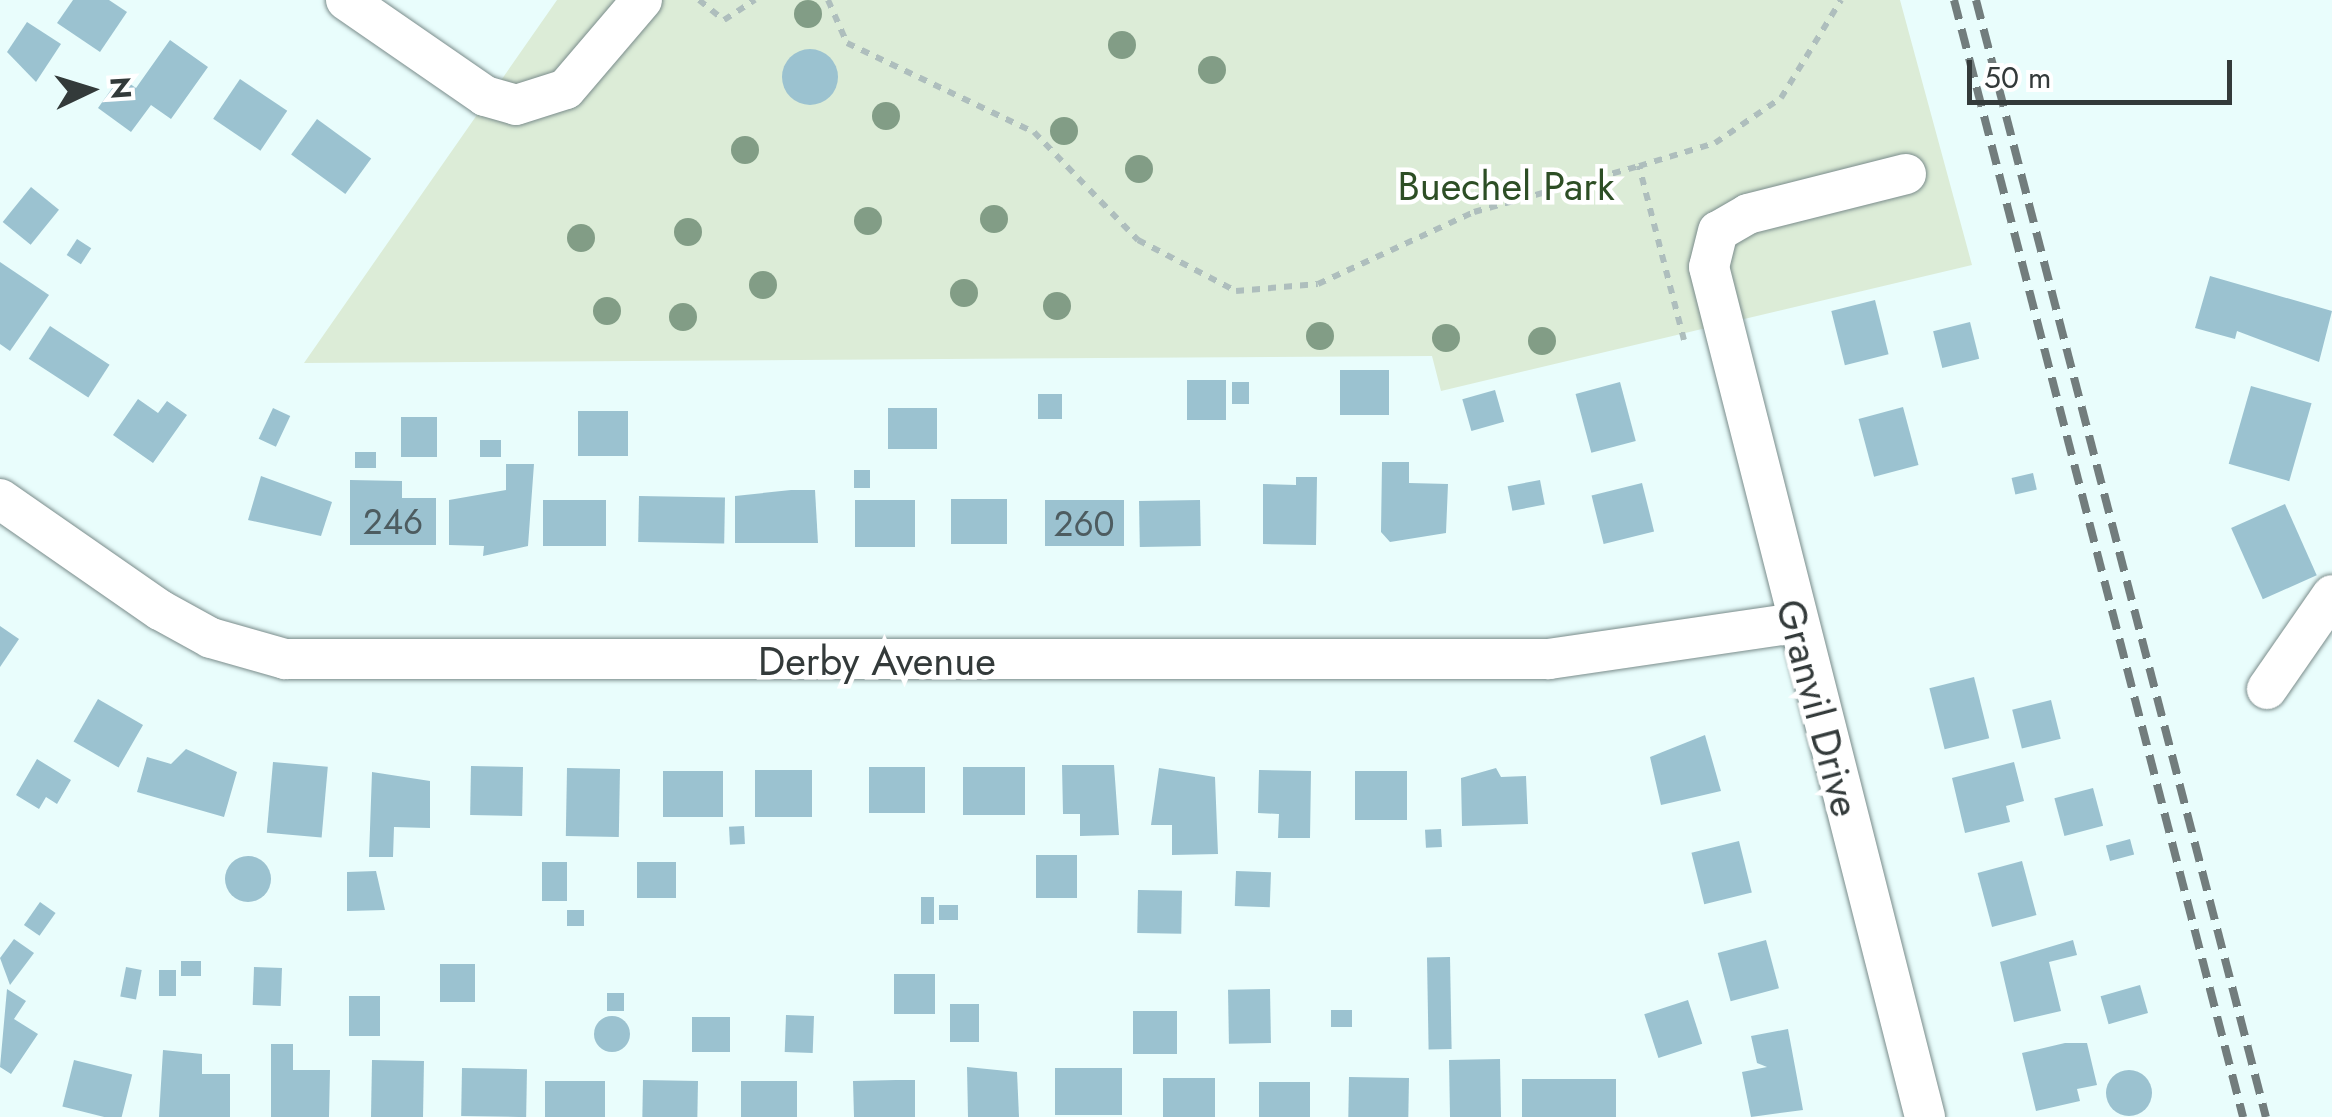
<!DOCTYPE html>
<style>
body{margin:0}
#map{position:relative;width:2332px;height:1117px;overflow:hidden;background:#e9fdfc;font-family:Jost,sans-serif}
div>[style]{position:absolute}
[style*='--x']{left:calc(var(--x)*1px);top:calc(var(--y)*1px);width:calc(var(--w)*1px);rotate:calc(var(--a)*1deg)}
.green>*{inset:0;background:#dcecd7}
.building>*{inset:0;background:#9bc2d0;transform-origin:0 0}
.round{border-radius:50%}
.path>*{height:6px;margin-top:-3px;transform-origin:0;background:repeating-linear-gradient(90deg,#aebebd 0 8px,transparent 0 16px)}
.roads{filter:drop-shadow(0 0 2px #7a8c8b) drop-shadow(0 0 2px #7a8c8b)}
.minor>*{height:40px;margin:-20px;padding:0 20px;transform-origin:20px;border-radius:20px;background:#fff}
.rail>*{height:8px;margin-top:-4px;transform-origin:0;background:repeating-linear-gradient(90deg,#727d7d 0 20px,transparent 0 30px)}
.trees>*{width:28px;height:28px;margin:-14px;border-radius:50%;background:#829d86}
span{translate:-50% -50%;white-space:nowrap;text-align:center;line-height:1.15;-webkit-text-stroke:9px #fff;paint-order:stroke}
.number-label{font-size:35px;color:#4d5c60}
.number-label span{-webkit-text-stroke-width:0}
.park-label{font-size:40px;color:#2d4e25}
.street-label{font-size:40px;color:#333a3a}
.north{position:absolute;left:40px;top:40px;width:100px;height:100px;-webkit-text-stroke:8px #fff;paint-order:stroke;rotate:86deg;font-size:28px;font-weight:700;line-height:40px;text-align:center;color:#333a3a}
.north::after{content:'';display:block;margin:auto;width:35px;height:45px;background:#333a3a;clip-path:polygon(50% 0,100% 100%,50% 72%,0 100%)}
.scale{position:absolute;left:1967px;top:60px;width:265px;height:45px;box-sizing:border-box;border:5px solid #333a3a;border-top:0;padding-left:12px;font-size:30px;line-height:35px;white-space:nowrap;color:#333a3a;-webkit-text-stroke:8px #fff;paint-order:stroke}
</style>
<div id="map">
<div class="green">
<div style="clip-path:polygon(557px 0,1900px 0,1972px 265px,1441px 391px,1432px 356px,304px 363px)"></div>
</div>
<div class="building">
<div style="clip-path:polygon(73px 0,109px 0,127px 12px,100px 52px,57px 23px)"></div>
<div style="clip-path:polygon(27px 22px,61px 44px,36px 82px,7px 52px)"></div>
<div style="clip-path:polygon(170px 40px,208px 67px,171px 119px,151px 105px,131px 132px,98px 108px,120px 77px,136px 88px)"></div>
<div class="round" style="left:782px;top:49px;width:56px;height:56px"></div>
<div style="left:240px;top:79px;width:57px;height:48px;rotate:34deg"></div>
<div style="left:317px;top:119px;width:67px;height:44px;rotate:36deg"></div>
<div style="left:31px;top:187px;width:36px;height:45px;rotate:39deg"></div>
<div style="left:77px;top:239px;width:17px;height:19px;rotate:33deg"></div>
<div style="clip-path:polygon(0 262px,49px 295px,10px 351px,0 344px)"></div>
<div style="clip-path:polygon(2210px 276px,2332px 311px,2319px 362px,2237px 331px,2235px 339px,2195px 328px)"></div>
<div style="left:1875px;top:300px;width:56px;height:45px;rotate:76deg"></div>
<div style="left:1970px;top:322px;width:38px;height:38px;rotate:76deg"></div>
<div style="left:50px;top:326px;width:71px;height:39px;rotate:33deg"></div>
<div style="left:1389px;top:370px;width:45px;height:49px;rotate:90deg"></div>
<div style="left:1187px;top:380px;width:39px;height:40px"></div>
<div style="left:1232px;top:382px;width:17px;height:22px"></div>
<div style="left:1620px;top:382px;width:61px;height:46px;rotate:75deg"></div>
<div style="left:2251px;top:386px;width:63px;height:81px;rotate:16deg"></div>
<div style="left:1495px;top:390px;width:33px;height:34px;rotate:74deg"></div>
<div style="left:1038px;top:394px;width:24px;height:25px"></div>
<div style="clip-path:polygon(138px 399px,158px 413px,167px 401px,187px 415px,153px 463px,113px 435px)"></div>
<div style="left:1903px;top:407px;width:60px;height:46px;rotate:75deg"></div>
<div style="left:273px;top:408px;width:19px;height:34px;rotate:25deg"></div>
<div style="left:888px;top:408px;width:49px;height:41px"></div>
<div style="left:628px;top:411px;width:45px;height:50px;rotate:90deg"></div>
<div style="left:401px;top:417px;width:36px;height:40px"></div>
<div style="left:480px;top:440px;width:21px;height:17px"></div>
<div style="left:355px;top:452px;width:21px;height:16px"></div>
<div style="clip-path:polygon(1382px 462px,1409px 462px,1409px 483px,1448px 484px,1446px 533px,1390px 542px,1381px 532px)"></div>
<div style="clip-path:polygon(506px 464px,534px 464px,528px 546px,483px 556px,484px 546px,449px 545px,449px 500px,506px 490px)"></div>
<div style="left:870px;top:470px;width:18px;height:16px;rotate:90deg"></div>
<div style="left:2033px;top:473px;width:17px;height:22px;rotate:77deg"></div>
<div style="clip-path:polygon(261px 476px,332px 502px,321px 536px,248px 520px)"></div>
<div style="clip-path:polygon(1296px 477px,1317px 477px,1316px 545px,1263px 544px,1263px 484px,1296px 485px)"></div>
<div style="clip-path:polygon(350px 480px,402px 481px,402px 498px,436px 498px,436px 545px,350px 545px)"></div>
<div style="left:1540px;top:480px;width:25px;height:33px;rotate:79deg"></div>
<div style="left:1642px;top:483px;width:50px;height:52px;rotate:76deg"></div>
<div style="clip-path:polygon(791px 490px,815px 490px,818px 543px,735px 543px,735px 496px)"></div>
<div style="left:639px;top:496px;width:86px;height:46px;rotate:1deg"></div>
<div style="left:951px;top:499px;width:56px;height:45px"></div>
<div style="left:543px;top:500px;width:63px;height:46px"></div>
<div style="left:855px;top:500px;width:60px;height:47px"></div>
<div style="left:1045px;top:500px;width:79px;height:46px"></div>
<div style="left:1200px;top:500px;width:46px;height:61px;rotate:89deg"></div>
<div style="left:2285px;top:504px;width:78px;height:59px;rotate:66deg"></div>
<div style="clip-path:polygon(0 626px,19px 639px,0 667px)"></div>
<div style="left:1974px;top:677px;width:63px;height:46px;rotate:76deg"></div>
<div style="left:98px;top:699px;width:52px;height:49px;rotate:30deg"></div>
<div style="left:2051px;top:700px;width:40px;height:40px;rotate:76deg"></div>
<div style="clip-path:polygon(1705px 735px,1721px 791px,1661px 805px,1650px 757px)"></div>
<div style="clip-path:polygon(186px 749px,237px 772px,224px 817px,137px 792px,147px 757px,171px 764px)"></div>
<div style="clip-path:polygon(37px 759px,71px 780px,57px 804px,46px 797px,39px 809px,16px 795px)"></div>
<div style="left:273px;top:762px;width:55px;height:71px;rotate:5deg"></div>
<div style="clip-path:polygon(2014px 762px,2024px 801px,2006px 806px,2010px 822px,1965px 833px,1952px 778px)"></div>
<div style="clip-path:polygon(1062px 765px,1114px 765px,1119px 835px,1080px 836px,1080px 814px,1063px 814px)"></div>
<div style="left:471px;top:766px;width:52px;height:49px;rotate:1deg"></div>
<div style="left:869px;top:767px;width:56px;height:46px"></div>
<div style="left:963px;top:767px;width:62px;height:48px"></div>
<div style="left:567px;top:768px;width:53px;height:68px;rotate:1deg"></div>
<div style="clip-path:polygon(1159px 768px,1215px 777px,1218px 854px,1172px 855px,1172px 825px,1151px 825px)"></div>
<div style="clip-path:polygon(1496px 768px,1501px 777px,1526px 776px,1528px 824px,1462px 826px,1461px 778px)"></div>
<div style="left:755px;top:770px;width:57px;height:47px"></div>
<div style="clip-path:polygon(1259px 770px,1311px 771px,1310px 838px,1278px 838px,1279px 814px,1258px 813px)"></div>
<div style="left:663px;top:771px;width:60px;height:46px"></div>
<div style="left:1355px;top:771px;width:52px;height:49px"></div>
<div style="clip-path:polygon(372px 772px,430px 781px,430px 828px,394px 827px,393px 857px,369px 857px)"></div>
<div style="left:2093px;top:788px;width:39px;height:40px;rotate:75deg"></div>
<div style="left:744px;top:826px;width:18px;height:15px;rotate:87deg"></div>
<div style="left:1441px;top:829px;width:18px;height:16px;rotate:87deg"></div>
<div style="left:2130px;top:839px;width:16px;height:25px;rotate:75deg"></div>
<div style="left:1739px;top:841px;width:53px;height:49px;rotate:76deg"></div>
<div style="left:1036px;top:855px;width:41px;height:43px"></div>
<div class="round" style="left:225px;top:856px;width:46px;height:46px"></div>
<div style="left:2022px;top:861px;width:56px;height:46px;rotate:75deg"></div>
<div style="left:542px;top:862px;width:25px;height:39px"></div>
<div style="left:637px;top:862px;width:39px;height:36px"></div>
<div style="clip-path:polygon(376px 871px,385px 910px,347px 911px,347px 872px)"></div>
<div style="left:1236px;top:871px;width:35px;height:35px;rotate:2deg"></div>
<div style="left:1138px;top:890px;width:44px;height:43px;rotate:1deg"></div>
<div style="left:921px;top:897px;width:13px;height:27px"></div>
<div style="left:40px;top:902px;width:19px;height:28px;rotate:35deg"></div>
<div style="left:939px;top:905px;width:19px;height:15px"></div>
<div style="left:584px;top:910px;width:16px;height:17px;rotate:90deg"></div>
<div style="clip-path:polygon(14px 939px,34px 953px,10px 985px,0 958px)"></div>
<div style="left:1766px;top:940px;width:50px;height:50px;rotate:75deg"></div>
<div style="clip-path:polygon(2073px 940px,2077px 955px,2049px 962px,2061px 1011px,2014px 1022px,2000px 962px)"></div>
<div style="left:1450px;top:957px;width:92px;height:23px;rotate:89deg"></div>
<div style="left:181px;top:961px;width:20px;height:15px"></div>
<div style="left:440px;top:964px;width:35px;height:38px"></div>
<div style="left:126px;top:967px;width:16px;height:30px;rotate:11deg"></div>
<div style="left:254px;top:967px;width:28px;height:38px;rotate:2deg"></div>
<div style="left:159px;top:970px;width:17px;height:26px"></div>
<div style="left:894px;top:974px;width:41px;height:40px"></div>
<div style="left:2140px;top:985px;width:29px;height:41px;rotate:74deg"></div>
<div style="clip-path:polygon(7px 989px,26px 1001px,14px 1019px,38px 1034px,11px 1074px,0 1067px)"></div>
<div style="left:1270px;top:989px;width:54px;height:42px;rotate:89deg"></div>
<div style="left:607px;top:993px;width:17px;height:18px"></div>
<div style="left:349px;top:996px;width:31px;height:40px"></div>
<div style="left:1688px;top:1000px;width:46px;height:46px;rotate:72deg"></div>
<div style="left:950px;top:1004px;width:29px;height:38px"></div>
<div style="left:1331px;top:1010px;width:21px;height:17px"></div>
<div style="left:1133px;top:1011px;width:44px;height:43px"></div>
<div style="left:786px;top:1015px;width:28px;height:37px;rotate:2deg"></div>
<div class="round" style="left:594px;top:1016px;width:36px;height:36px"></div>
<div style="left:692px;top:1017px;width:38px;height:35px"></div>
<div style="clip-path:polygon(1788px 1029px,1803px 1110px,1751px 1117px,1742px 1072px,1767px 1067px,1757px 1063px,1751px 1036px)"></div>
<div style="clip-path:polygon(2065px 1043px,2087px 1043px,2097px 1085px,2077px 1089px,2080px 1101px,2036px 1111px,2022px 1053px)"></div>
<div style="clip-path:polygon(271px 1044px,293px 1044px,293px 1070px,330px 1070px,329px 1117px,271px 1117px)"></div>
<div style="clip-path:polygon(163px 1050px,202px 1054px,202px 1074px,230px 1074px,230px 1117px,159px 1117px)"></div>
<div style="left:1500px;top:1059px;width:58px;height:51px;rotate:89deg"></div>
<div style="left:74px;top:1060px;width:60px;height:48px;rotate:14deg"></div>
<div style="left:372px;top:1060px;width:52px;height:57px;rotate:1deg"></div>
<div style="clip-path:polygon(967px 1067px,1017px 1072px,1019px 1117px,968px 1117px)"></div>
<div style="left:462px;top:1068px;width:65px;height:48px;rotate:1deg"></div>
<div style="left:1055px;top:1068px;width:67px;height:47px"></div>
<div class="round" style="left:2106px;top:1070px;width:46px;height:46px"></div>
<div style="left:1349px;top:1077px;width:60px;height:40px;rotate:1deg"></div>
<div style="left:1163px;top:1078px;width:52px;height:39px"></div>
<div style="left:1522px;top:1079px;width:94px;height:38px"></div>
<div style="left:643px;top:1080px;width:55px;height:37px;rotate:1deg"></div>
<div style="clip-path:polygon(896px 1080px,915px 1080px,915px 1117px,854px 1117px,853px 1081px)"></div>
<div style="left:545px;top:1081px;width:60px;height:36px"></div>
<div style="left:741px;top:1081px;width:56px;height:36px"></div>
<div style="left:1259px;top:1082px;width:51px;height:35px"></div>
</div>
<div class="path">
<div style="--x:699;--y:0;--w:32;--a:39"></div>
<div style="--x:724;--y:20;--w:37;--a:-33"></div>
<div style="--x:828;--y:0;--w:47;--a:66.2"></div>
<div style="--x:847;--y:43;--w:207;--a:25.5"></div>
<div style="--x:1034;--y:132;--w:150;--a:46.1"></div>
<div style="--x:1138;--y:240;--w:110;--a:27.5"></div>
<div style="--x:1236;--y:291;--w:82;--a:-4.9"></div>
<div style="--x:1318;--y:284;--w:172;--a:-24.8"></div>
<div style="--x:1474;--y:212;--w:171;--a:-15.6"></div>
<div style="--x:1684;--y:340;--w:180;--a:-104.5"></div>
<div style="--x:1639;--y:166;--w:79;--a:-16.8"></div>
<div style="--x:1715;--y:143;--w:80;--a:-34.3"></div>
<div style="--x:1781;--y:98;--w:115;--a:-58.5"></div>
</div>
<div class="roads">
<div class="minor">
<div style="--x:346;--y:0;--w:169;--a:34.6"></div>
<div style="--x:485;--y:96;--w:32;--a:16"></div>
<div style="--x:516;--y:105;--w:52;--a:-17.7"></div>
<div style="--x:566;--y:89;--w:117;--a:-49.5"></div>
<div style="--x:1906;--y:174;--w:163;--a:165.8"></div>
<div style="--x:1748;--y:214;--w:34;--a:150"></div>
<div style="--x:1718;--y:231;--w:37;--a:104"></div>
<div style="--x:1709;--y:267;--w:877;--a:75.74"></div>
<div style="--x:0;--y:499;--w:195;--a:34.8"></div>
<div style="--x:160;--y:610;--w:58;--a:28.8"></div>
<div style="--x:211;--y:638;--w:77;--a:15.8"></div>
<div style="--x:285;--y:659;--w:1264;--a:0"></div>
<div style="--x:1549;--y:659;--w:250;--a:-8.3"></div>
<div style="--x:2267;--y:689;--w:114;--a:-55.3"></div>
</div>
</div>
<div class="rail">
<div style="--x:1954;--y:0;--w:1154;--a:75.49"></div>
<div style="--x:1976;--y:0;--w:1154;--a:75.45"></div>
</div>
<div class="trees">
<div style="left:808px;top:14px"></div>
<div style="left:1122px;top:45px"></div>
<div style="left:1212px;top:70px"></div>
<div style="left:886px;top:116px"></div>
<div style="left:1064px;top:131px"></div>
<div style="left:745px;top:150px"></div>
<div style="left:1139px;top:169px"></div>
<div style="left:994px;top:219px"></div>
<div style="left:868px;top:221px"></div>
<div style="left:688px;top:232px"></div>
<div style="left:581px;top:238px"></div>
<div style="left:763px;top:285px"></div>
<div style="left:964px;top:293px"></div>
<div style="left:1057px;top:306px"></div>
<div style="left:607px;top:311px"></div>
<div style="left:683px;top:317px"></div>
<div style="left:1320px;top:336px"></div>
<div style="left:1446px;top:338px"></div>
<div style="left:1542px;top:341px"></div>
</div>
<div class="number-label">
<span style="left:393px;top:522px">246</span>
<span style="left:1084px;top:524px">260</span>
</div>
<div class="park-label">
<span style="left:1506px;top:186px">Buechel Park</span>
</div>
<div class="street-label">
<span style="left:877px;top:661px">Derby Avenue</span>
<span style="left:1818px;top:708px;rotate:75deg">Granvil Drive</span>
</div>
<div class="north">N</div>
<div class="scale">50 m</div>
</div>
